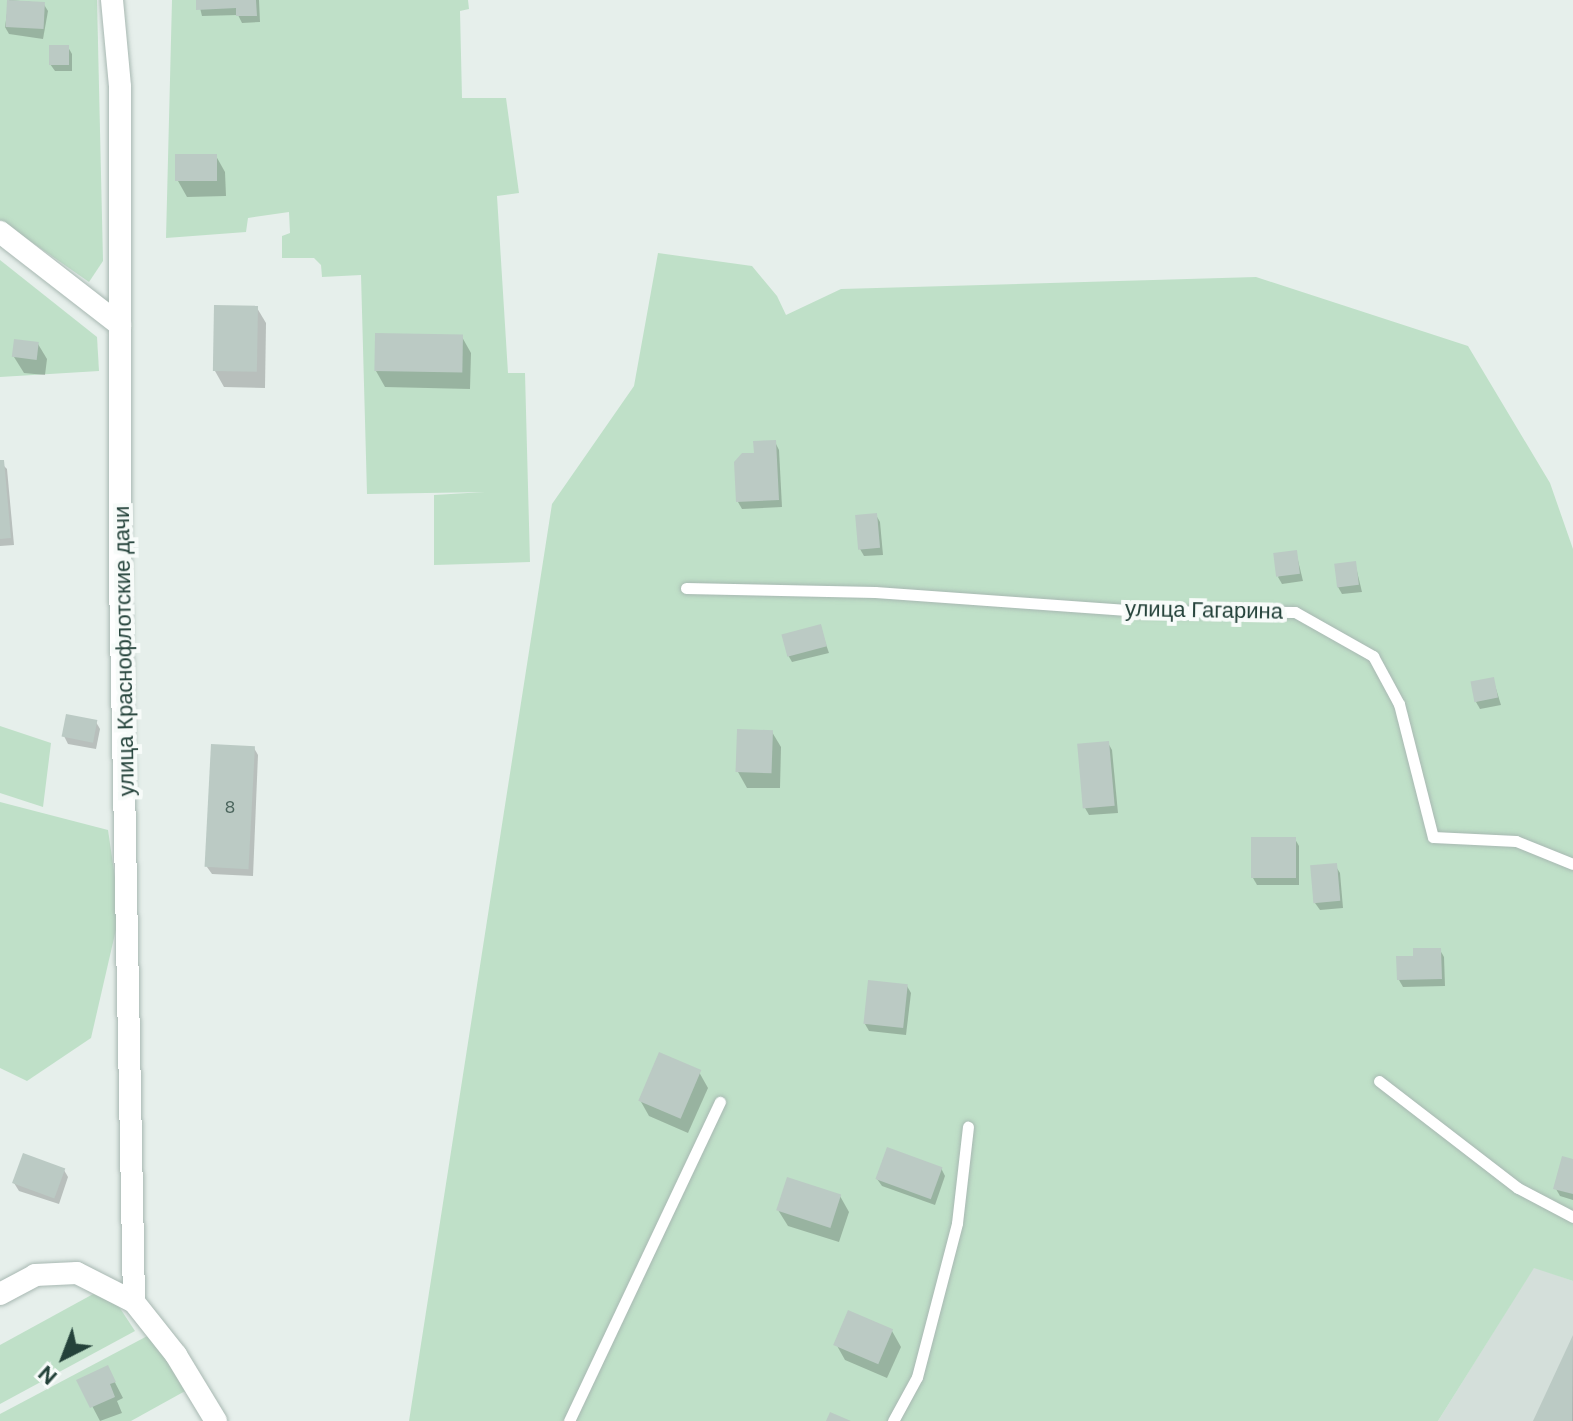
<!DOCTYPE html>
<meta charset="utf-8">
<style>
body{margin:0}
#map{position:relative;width:1573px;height:1421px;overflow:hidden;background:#e6efeb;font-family:"DM Sans",sans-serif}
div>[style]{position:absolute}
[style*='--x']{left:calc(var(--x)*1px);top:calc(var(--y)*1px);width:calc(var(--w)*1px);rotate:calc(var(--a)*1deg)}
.built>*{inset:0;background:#d4dfda}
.green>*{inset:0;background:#bfe0c8}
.shadow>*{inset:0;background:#0003}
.building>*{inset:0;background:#bbcac4;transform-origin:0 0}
.roads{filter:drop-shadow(0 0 2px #a8b8b2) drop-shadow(0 0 2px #a8b8b2)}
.lane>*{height:11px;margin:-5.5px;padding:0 5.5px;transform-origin:5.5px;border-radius:5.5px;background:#fff}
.street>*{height:22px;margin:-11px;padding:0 11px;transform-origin:11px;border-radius:11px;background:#fff}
span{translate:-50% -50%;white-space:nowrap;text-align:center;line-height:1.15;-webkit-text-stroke:8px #f7fbf9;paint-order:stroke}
.number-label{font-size:18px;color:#4a645c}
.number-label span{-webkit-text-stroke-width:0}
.street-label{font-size:22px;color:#24423a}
.north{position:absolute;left:24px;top:1317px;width:80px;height:80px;-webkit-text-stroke:6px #f7fbf9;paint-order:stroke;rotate:222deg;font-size:22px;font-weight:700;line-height:32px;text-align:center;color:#24423a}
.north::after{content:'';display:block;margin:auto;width:28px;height:36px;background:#24423a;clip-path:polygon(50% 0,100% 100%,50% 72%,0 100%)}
</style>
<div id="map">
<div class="built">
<div style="clip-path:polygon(1534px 1267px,1573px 1281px,1573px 1421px,1438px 1421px)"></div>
</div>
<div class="green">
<div style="clip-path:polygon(0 0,97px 0,103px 261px,89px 282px,0 220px)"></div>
<div style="clip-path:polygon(172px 0,468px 0,469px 9px,460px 11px,462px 98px,506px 98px,519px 193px,497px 196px,508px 373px,525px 373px,530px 562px,434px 565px,434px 495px,485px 492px,367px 494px,361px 275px,322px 277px,321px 265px,314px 258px,282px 258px,282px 236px,290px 233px,289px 212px,248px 218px,246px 232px,166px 238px)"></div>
<div style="clip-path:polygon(658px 253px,752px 266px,777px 296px,786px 315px,841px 289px,1256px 277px,1468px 346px,1550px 483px,1573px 549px,1573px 1281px,1534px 1268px,1438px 1421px,409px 1421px,552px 504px,634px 386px)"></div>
<div style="clip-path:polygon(0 260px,97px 337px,99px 371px,0 377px)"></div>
<div style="clip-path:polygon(0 726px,51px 743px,43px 807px,0 793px)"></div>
<div style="clip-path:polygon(0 802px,108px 830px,120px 912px,91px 1038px,27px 1081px,0 1068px)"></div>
<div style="clip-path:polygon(106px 1287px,135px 1331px,0 1404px,0 1345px)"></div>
<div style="clip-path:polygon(153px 1333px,187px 1390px,131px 1421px,0 1421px,0 1414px)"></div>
</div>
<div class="shadow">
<div style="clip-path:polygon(9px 0,43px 3px,48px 11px,43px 39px,9px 34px,5px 27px)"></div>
<div style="clip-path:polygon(198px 0,259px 0,260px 22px,242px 23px,238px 15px,202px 16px)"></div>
<div style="clip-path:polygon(68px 47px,72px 54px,72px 71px,55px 71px,50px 64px)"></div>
<div style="clip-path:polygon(216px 156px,225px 172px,226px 196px,187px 197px,178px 181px)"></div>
<div style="clip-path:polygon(257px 308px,266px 323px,265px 388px,224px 387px,215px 371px)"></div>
<div style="clip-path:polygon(462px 337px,471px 353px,470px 389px,385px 387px,376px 371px)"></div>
<div style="clip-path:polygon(38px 344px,47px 359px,45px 375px,24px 373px,14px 357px)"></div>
<div style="clip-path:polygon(775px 442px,779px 450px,782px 507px,742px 509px,738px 502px,756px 455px)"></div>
<div style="clip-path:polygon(0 462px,7px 469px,14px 545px,0 546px)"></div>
<div style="clip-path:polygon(876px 515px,880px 522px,883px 555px,864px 556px,860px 549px)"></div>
<div style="clip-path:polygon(1296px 552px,1303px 581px,1282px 584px,1278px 577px)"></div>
<div style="clip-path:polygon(1355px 563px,1362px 592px,1342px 594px,1338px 587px)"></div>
<div style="clip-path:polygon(820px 627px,829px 653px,792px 662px,788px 655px)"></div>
<div style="clip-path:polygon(1493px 679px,1501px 705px,1480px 709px,1476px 702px)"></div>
<div style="clip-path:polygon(96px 722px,100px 729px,96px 749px,68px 744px,64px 736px)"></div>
<div style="clip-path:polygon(772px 732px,781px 747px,780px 788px,747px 788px,738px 772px)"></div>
<div style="clip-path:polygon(1108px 743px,1112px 750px,1118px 813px,1089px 815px,1085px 808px)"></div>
<div style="clip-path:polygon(254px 748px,258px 755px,253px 876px,212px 874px,207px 867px)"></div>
<div style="clip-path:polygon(1295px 839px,1299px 846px,1299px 885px,1257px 885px,1253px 878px)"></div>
<div style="clip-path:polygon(1335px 865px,1340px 873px,1343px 908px,1320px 910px,1315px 903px,1312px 868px)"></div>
<div style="clip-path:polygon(1440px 950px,1444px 957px,1445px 986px,1403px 987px,1399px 980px,1415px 958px)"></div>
<div style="clip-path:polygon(907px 986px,911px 993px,906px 1035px,869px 1031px,865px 1024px)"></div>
<div style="clip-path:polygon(699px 1072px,708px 1088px,688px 1133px,649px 1116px,640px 1100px)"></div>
<div style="clip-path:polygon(1573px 1161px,1573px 1200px,1560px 1196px,1556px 1189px)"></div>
<div style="clip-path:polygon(941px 1168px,945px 1176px,935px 1205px,882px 1186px,877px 1179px)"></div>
<div style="clip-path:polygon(64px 1170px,68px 1177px,59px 1204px,19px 1191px,14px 1183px)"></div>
<div style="clip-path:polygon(840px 1196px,849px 1212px,839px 1242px,788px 1226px,778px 1210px)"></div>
<div style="clip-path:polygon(892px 1331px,901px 1347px,887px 1378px,845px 1360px,836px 1344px)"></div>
<div style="clip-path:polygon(1573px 1340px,1573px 1421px,1535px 1421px)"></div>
<div style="clip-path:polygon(107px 1367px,123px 1398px,117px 1401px,122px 1413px,100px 1421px,79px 1381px)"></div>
</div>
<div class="building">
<div style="left:7px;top:0;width:38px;height:27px;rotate:3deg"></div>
<div style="clip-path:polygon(196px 0,256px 0,257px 16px,236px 16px,236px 8px,196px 10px)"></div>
<div style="left:49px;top:45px;width:20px;height:20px"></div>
<div style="left:175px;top:154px;width:42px;height:27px"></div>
<div style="left:214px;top:305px;width:44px;height:66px;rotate:1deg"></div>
<div style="left:375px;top:333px;width:88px;height:38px;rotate:1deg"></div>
<div style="left:14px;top:339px;width:25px;height:18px;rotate:7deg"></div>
<div style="clip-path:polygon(776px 440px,779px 500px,736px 502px,734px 462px,742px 453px,754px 453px,753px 441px)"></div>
<div style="clip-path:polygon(0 460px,4px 460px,11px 538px,0 539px)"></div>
<div style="left:877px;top:513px;width:35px;height:22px;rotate:85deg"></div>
<div style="left:1297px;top:550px;width:24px;height:24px;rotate:83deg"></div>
<div style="left:1356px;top:561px;width:24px;height:22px;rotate:83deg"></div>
<div style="left:821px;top:624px;width:23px;height:41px;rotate:75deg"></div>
<div style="left:1494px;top:677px;width:21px;height:24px;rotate:79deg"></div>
<div style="left:66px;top:714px;width:32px;height:23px;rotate:11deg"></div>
<div style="left:737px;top:729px;width:36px;height:43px;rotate:2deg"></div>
<div style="left:1109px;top:741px;width:65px;height:32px;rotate:85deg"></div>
<div style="left:211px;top:744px;width:44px;height:123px;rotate:3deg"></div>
<div style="left:1251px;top:837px;width:45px;height:41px"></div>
<div style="left:1337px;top:863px;width:38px;height:27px;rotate:85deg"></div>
<div style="clip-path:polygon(1413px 948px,1441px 948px,1442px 979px,1397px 980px,1396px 956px,1413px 956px)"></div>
<div style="left:868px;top:980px;width:40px;height:44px;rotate:6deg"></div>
<div style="left:659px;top:1052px;width:46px;height:53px;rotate:23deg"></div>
<div style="left:887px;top:1147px;width:59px;height:34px;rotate:20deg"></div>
<div style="left:23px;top:1153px;width:45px;height:32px;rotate:20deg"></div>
<div style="clip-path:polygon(1562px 1156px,1573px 1159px,1573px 1194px,1553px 1189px)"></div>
<div style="left:787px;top:1177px;width:57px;height:35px;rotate:18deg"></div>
<div style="left:848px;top:1310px;width:49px;height:38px;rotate:23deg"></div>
<div style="clip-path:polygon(1573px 1335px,1572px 1421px,1533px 1421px)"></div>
<div style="clip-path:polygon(108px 1365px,116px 1382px,110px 1384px,115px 1397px,90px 1408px,76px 1380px)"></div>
<div style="clip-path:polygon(830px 1412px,851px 1421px,826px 1421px)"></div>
</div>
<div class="roads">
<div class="lane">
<div style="--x:686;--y:588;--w:189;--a:1.2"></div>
<div style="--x:875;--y:592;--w:263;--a:4.1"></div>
<div style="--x:1137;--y:611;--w:158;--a:0.4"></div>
<div style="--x:1295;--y:612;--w:90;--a:29.4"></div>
<div style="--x:1373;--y:656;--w:55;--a:61.6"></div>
<div style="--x:1399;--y:704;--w:137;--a:75.7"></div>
<div style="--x:1433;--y:837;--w:83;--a:2.8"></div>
<div style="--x:1516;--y:841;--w:61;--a:22"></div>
<div style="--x:1379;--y:1081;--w:175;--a:37.6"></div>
<div style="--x:1518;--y:1188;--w:62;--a:27.8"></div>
<div style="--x:569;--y:1421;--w:353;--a:-64.7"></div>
<div style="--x:893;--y:1421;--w:50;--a:-61.4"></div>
<div style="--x:917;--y:1377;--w:159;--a:-75.4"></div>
<div style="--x:957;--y:1223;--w:97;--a:-83.5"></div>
</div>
<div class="street">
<div style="--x:112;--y:0;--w:87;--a:84.7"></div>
<div style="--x:120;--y:87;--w:491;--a:90"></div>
<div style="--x:120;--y:578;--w:724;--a:88.89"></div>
<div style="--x:0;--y:232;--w:152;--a:37.8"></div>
<div style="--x:0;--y:1294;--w:40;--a:-28"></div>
<div style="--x:35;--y:1275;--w:42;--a:-2.7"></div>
<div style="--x:77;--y:1273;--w:64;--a:27"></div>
<div style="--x:134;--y:1302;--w:68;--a:51.6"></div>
<div style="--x:176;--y:1355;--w:77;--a:58.8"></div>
</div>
</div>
<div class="number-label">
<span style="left:230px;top:807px">8</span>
</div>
<div class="street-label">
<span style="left:1204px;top:610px;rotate:1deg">улица Гагарина</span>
<span style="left:124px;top:651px;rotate:-91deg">улица Краснофлотские дачи</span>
</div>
<div class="north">N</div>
</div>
